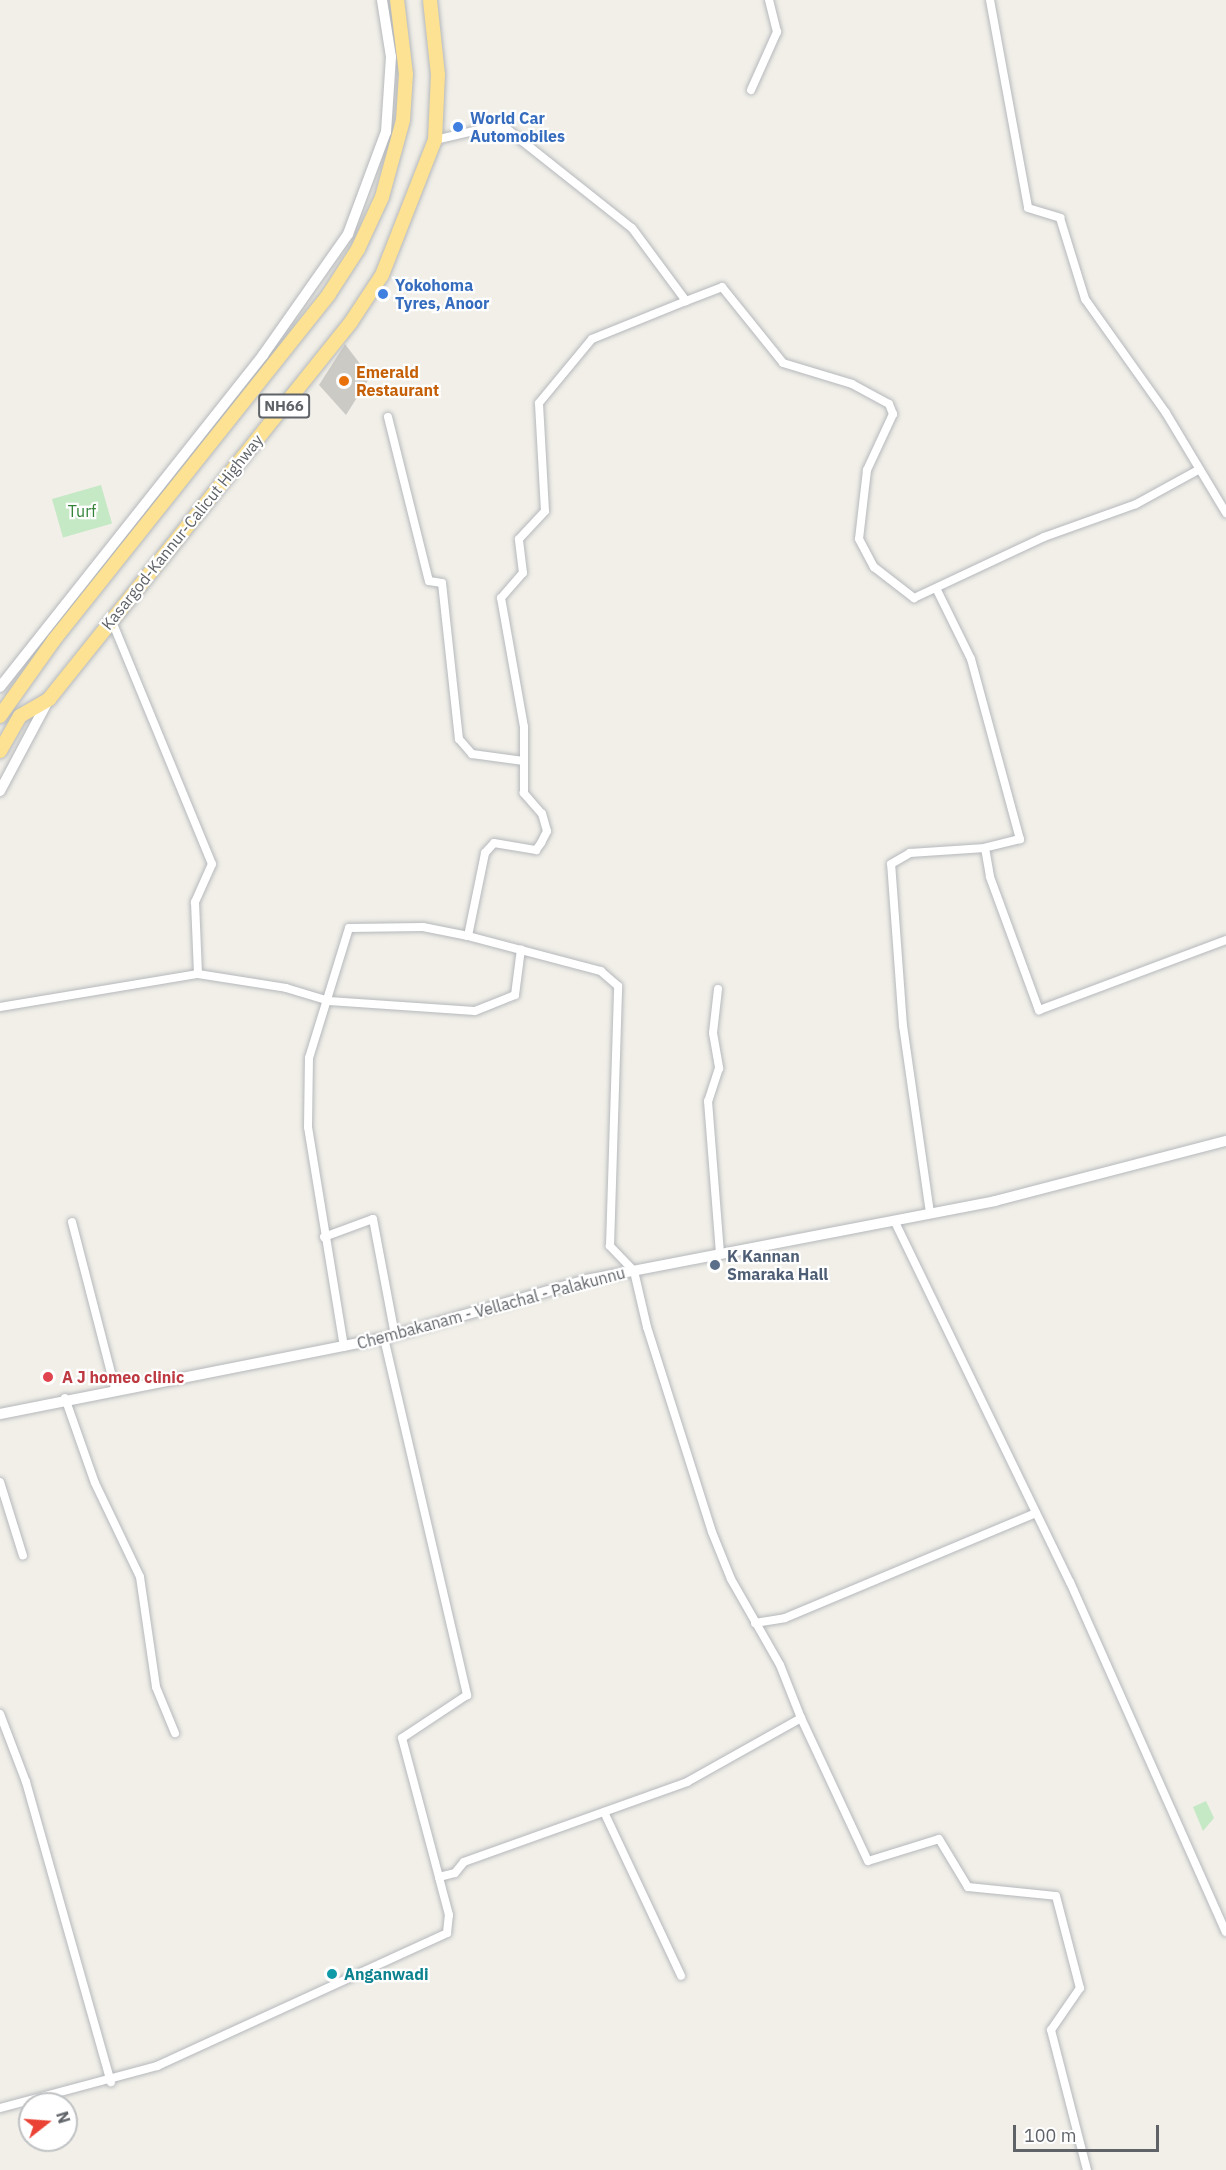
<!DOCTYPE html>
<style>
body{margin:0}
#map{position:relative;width:1226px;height:2170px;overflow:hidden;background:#f1efe8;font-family:"IBM Plex Sans",sans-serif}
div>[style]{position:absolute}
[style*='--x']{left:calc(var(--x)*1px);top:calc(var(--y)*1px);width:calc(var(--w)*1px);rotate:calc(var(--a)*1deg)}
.green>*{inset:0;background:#c5e8c5;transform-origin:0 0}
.building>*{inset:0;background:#cccac5}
.roads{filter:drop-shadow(0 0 2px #b5b8bc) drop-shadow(0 0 2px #b5b8bc)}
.street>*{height:8px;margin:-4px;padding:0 4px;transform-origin:4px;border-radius:4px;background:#fff}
.secondary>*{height:10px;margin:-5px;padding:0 5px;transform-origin:5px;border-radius:5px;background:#fff}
.highway>*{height:14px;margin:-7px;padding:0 7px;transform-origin:7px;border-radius:7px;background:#fde293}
.dots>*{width:16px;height:16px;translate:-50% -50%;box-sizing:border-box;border:3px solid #fff;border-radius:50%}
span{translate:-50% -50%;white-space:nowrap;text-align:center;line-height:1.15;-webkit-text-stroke:4.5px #fff;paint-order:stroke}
.shield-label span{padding:2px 4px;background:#fff;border:2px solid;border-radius:4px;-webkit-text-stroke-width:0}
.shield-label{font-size:15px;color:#5f6368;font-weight:700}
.shop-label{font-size:16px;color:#366cbe;font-weight:700}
.left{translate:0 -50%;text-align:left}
.food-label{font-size:16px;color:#c56008;font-weight:700}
.park-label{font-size:16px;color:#348238}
.street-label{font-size:16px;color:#5f6368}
.service-label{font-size:16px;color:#4e5e75;font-weight:700}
.health-label{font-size:16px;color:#be3a42;font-weight:700}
.culture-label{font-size:16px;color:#0d838f;font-weight:700}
.north{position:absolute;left:18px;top:2092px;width:60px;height:60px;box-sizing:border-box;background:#fff;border:2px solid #bfc1c3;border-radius:50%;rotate:73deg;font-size:16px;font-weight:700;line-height:24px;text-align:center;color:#5f6368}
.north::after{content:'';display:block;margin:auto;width:21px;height:27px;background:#ea4335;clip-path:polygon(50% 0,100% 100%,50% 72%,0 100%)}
.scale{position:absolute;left:1013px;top:2125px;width:146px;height:27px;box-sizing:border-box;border:3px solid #5f6368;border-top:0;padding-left:8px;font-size:18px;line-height:21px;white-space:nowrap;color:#5f6368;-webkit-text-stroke:4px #fff;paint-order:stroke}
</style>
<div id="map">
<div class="green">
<div style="left:101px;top:485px;width:40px;height:51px;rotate:74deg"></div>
<div style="clip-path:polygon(1206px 1801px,1214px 1818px,1203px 1831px,1193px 1807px)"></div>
</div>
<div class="building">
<div style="clip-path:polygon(345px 344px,370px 377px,346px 415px,319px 385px)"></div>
</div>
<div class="roads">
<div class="street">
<div style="--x:990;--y:0;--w:211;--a:79.6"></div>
<div style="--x:1028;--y:208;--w:34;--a:17"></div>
<div style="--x:1060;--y:218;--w:85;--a:72.8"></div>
<div style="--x:1085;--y:299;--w:140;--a:54.6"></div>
<div style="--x:1166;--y:413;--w:117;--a:59"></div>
<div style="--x:751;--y:90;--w:64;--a:-65.9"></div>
<div style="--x:777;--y:32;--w:33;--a:-104"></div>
<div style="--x:435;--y:140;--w:57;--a:-13.1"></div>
<div style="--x:491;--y:127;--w:16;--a:7"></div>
<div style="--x:507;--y:129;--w:159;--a:38.4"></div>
<div style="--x:632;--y:228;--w:91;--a:53.5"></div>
<div style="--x:686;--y:301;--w:39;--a:-21"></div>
<div style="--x:722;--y:287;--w:97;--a:51.2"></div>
<div style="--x:783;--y:363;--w:72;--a:16.9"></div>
<div style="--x:852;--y:384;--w:42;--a:28.4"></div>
<div style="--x:889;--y:404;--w:11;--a:68"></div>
<div style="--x:893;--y:414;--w:62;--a:114.9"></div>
<div style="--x:867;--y:470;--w:69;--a:96.6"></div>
<div style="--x:859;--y:539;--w:32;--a:62"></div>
<div style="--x:874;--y:567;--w:51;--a:37.8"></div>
<div style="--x:914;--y:598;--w:144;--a:-25.1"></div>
<div style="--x:1044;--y:537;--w:98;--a:-19.7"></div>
<div style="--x:1136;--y:504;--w:71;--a:-28.7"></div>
<div style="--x:388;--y:417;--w:169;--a:76"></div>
<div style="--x:429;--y:581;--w:13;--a:9"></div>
<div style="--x:442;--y:583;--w:157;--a:83.8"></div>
<div style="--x:459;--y:739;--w:20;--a:49"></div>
<div style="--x:472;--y:754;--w:52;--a:7.7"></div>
<div style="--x:937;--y:590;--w:77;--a:63.8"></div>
<div style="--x:971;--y:659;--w:187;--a:74.8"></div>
<div style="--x:1020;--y:839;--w:36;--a:166"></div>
<div style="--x:985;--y:848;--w:29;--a:80"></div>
<div style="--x:990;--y:877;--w:142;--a:69.8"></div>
<div style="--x:1039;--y:1010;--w:200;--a:-20.5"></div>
<div style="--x:111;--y:619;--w:265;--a:67.6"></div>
<div style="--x:212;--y:864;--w:42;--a:114.1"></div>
<div style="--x:195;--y:902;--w:72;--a:87.6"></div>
<div style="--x:718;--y:989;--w:44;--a:96.5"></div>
<div style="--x:713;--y:1033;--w:36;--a:80"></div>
<div style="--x:719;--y:1068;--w:35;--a:108"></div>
<div style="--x:708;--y:1101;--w:151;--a:85.5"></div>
<div style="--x:0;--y:1007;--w:201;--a:-9.5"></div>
<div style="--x:198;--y:974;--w:89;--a:9"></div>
<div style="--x:286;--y:988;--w:45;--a:16.8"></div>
<div style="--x:329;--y:1001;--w:146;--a:3.9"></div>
<div style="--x:475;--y:1011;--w:43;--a:-21.8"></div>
<div style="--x:515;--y:995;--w:46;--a:-82.6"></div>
<div style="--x:930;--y:1213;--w:189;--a:-98.2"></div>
<div style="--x:903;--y:1026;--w:162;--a:-94.2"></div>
<div style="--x:891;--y:864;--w:22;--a:-30"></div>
<div style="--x:910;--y:853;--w:75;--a:-3.8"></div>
<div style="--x:72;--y:1222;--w:171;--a:75.5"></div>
<div style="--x:895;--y:1222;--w:400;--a:64.1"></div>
<div style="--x:1070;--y:1582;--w:383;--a:66"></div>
<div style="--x:324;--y:1237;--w:52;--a:-20.2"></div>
<div style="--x:373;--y:1219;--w:118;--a:79.3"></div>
<div style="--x:384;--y:1338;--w:367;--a:76.9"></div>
<div style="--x:467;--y:1695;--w:78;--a:146.5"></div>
<div style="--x:402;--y:1738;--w:144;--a:75.1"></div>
<div style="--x:344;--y:1347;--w:223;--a:-99.3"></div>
<div style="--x:308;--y:1127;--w:69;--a:-89.2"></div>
<div style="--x:309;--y:1058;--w:136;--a:-72.9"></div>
<div style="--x:349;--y:928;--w:74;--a:-0.8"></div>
<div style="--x:423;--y:927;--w:46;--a:11.3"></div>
<div style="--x:468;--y:936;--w:85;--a:-78.4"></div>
<div style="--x:485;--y:853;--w:13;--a:-48"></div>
<div style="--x:494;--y:843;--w:43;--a:9.5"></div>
<div style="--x:536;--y:850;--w:9;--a:-54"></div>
<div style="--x:541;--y:843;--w:13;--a:-63"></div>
<div style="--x:547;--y:831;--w:18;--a:-106"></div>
<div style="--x:542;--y:814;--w:28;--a:-131"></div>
<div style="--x:524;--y:793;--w:66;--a:-90"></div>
<div style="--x:524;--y:727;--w:131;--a:-100.1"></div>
<div style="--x:501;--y:598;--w:33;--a:-49"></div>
<div style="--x:523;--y:573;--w:34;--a:-97"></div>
<div style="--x:519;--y:539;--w:38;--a:-47"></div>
<div style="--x:545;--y:511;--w:108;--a:-93.2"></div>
<div style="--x:539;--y:403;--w:83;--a:-50.4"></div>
<div style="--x:592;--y:339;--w:101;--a:-22"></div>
<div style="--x:65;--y:1398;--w:90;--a:70.6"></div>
<div style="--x:95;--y:1483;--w:104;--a:64.4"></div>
<div style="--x:140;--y:1577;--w:111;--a:81.7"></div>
<div style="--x:156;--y:1687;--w:50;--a:67.6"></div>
<div style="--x:0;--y:1482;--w:77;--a:72.7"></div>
<div style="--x:755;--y:1623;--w:30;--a:-9"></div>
<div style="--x:785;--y:1618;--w:272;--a:-22.7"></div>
<div style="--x:0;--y:1714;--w:73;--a:69.1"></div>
<div style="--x:26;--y:1782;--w:312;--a:74.2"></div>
<div style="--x:801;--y:1718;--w:158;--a:64.9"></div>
<div style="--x:868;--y:1861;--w:74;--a:-17.2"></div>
<div style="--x:939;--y:1839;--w:56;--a:58.9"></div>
<div style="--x:968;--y:1887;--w:88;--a:5.8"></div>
<div style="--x:1056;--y:1896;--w:95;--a:75.4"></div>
<div style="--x:1080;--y:1988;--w:51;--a:124.6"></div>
<div style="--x:1051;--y:2030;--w:145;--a:75.6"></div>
<div style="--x:604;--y:1812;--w:181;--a:64.8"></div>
<div style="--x:0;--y:2108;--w:163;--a:-15"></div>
<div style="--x:157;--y:2066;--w:319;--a:-24.6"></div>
<div style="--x:447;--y:1933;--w:18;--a:-84"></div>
<div style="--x:449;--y:1915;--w:39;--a:-105"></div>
<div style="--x:439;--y:1877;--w:16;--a:-14"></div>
<div style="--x:455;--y:1873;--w:14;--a:-51"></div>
<div style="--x:464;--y:1862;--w:237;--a:-19.7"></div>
<div style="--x:687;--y:1782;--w:131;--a:-29.3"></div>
<div style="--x:801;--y:1718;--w:57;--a:-111.6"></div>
<div style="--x:780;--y:1665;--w:99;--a:-119.7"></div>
<div style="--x:731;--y:1579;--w:51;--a:-112"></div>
<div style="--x:712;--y:1532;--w:215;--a:-107.6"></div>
<div style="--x:647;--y:1327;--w:57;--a:-103.1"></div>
<div style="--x:634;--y:1271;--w:35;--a:-134"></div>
<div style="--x:610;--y:1246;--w:260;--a:-88.2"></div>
<div style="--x:618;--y:986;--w:23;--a:-139"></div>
<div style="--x:601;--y:971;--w:138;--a:-165.3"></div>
</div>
<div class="secondary">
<div style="--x:0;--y:687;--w:424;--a:-51.6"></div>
<div style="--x:263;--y:355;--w:148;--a:-54.9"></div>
<div style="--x:348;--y:234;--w:109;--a:-69.6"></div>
<div style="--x:386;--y:132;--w:75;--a:-86.2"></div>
<div style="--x:391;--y:57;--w:58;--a:-99"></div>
<div style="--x:0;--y:791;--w:104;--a:-62"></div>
<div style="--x:0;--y:1414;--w:391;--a:-11.2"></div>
<div style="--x:384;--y:1338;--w:210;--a:-16"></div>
<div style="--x:586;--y:1280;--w:417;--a:-10.9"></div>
<div style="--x:995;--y:1201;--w:239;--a:-14.6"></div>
</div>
<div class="highway">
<div style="--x:0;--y:716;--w:93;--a:-54.6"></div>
<div style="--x:54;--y:640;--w:442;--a:-51.5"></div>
<div style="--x:329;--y:294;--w:54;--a:-57.2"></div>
<div style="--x:358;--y:249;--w:57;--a:-65.2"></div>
<div style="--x:382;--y:197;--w:80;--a:-74.7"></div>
<div style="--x:403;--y:120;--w:46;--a:-86.3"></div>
<div style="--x:406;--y:74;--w:75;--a:-96.9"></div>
<div style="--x:0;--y:751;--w:40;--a:-60.3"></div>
<div style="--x:20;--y:716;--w:34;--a:-30"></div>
<div style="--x:49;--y:699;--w:483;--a:-51.3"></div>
<div style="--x:351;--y:322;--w:56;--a:-56.6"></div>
<div style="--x:382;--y:275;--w:145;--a:-68.6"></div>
<div style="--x:435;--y:140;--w:65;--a:-87.4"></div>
<div style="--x:438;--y:75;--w:75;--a:-96.1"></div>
</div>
</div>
<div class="dots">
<div style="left:458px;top:127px;background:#3f7fe0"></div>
<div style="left:383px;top:294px;background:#3f7fe0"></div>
<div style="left:344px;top:381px;background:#e8710a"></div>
<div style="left:715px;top:1265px;background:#5c6f8a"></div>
<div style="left:48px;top:1377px;background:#e0444e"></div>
<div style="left:332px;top:1974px;background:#0f9aa8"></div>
</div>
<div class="shield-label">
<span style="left:284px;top:406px">NH66</span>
</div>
<div class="shop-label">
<span class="left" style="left:470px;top:127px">World Car<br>Automobiles</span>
<span class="left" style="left:395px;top:294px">Yokohoma<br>Tyres, Anoor</span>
</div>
<div class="food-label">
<span class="left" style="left:356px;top:381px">Emerald<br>Restaurant</span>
</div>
<div class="park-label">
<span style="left:82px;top:511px">Turf</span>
</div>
<div class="street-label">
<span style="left:182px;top:532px;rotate:-51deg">Kasargod-Kannur-Calicut Highway</span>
<span style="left:491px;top:1308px;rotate:-15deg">Chembakanam - Vellachal - Palakunnu</span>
</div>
<div class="service-label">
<span class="left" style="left:727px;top:1265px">K Kannan<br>Smaraka Hall</span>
</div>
<div class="health-label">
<span class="left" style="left:62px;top:1377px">A J homeo clinic</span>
</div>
<div class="culture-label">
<span class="left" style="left:344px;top:1974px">Anganwadi</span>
</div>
<div class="north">N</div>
<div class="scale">100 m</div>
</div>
